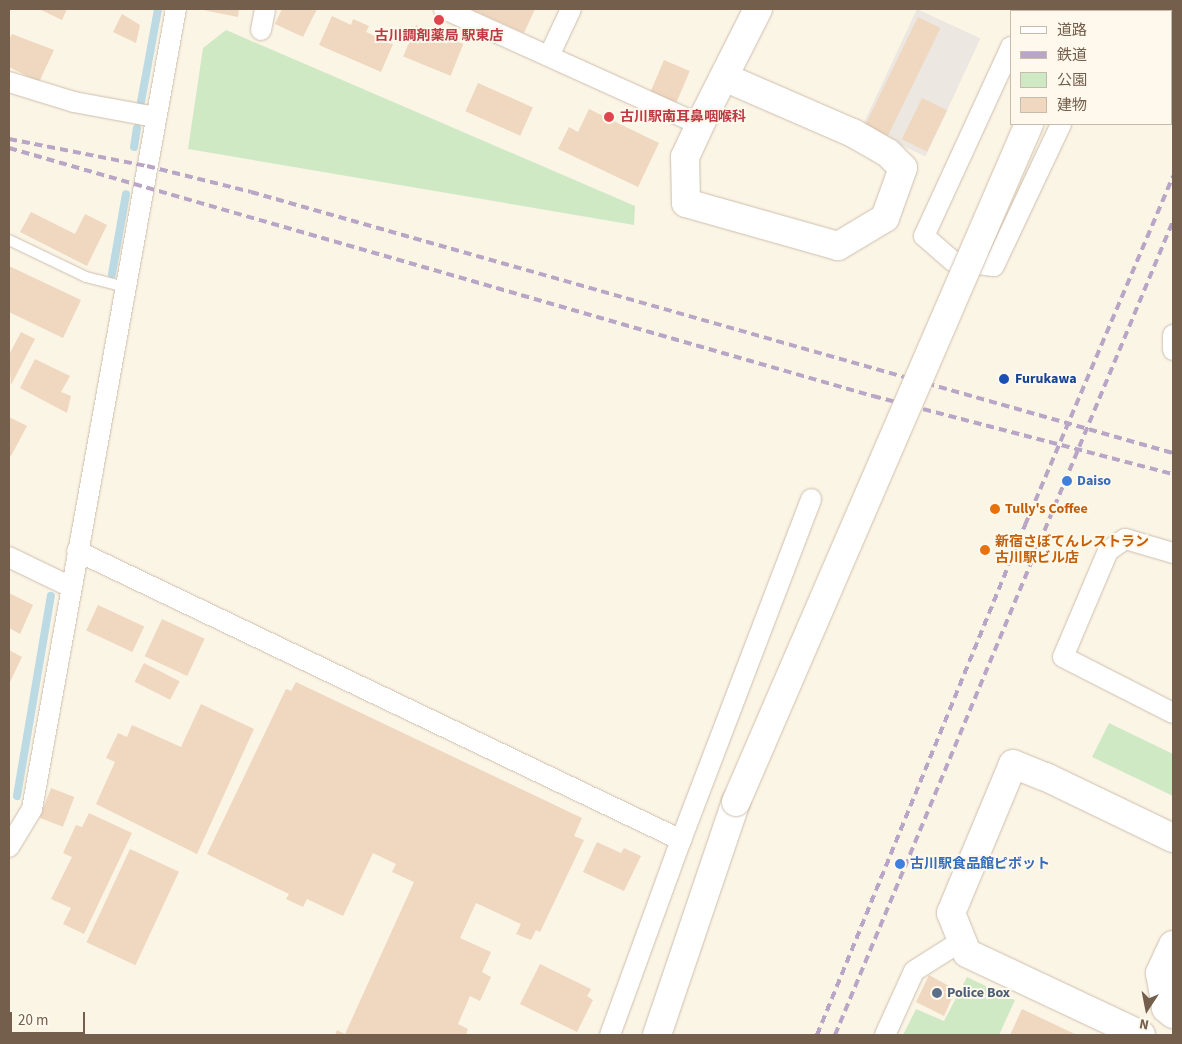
<!DOCTYPE html>
<meta charset="utf-8">
<style>
body{margin:0}
#map{position:relative;width:1182px;height:1044px;overflow:hidden;background:#fbf5e6;font-family:"Source Sans 3","Noto Sans JP",sans-serif}
div>[style]{position:absolute}
[style*='--x']{left:calc(var(--x)*1px);top:calc(var(--y)*1px);width:calc(var(--w)*1px);rotate:calc(var(--a)*1deg)}
.industrial>*{inset:0;background:#ece7e0;transform-origin:0 0}
.green>*{inset:0;background:#d0e9c5}
.stream>*{height:8px;margin:-4px;padding:0 4px;transform-origin:4px;border-radius:4px;background:#bbdae4}
.building>*{inset:0;background:#f0d7bf;transform-origin:0 0}
.roads{filter:drop-shadow(0 0 1px #cdbead) drop-shadow(0 0 1px #cdbead)}
.lane>*{height:10px;margin:-5px;padding:0 5px;transform-origin:5px;border-radius:5px;background:#fff}
.street>*{height:20px;margin:-10px;padding:0 10px;transform-origin:10px;border-radius:10px;background:#fff}
.secondary>*{height:28px;margin:-14px;padding:0 14px;transform-origin:14px;border-radius:14px;background:#fff}
.rail>*{height:4px;margin-top:-2px;transform-origin:0;background:repeating-linear-gradient(90deg,#b9a5c5 0 8px,transparent 0 13px)}
.bridges{filter:drop-shadow(0 0 1px #d0bfaa) drop-shadow(0 0 1px #d0bfaa)}
.secondary-bridge>*{height:28px;margin:-14px;padding:0 14px;transform-origin:14px;border-radius:14px;background:#fff}
.dots>*{width:14px;height:14px;translate:-50% -50%;box-sizing:border-box;border:2px solid #fef9ec;border-radius:50%}
span{translate:-50% -50%;white-space:nowrap;text-align:center;line-height:1.15;-webkit-text-stroke:4px #fef9ec;paint-order:stroke}
.health-label{font-size:14px;color:#be3a42;font-weight:700}
.left{translate:0 -50%;text-align:left}
.transit-label{font-size:14px;color:#164399;font-weight:700}
.shop-label{font-size:14px;color:#366cbe;font-weight:700}
.food-label{font-size:14px;color:#c56008;font-weight:700}
.service-label{font-size:14px;color:#4e5e75;font-weight:700}
.frame{position:absolute;inset:0;border:10px solid #745e4c;pointer-events:none}
.legend{position:absolute;left:1010px;top:10px;width:162px;height:115px;box-sizing:border-box;background:#fef9ec;border:1px solid #c7bbac;margin:0;padding:6px 9px;list-style:none;font-size:15px;color:#745e4c}
.legend li{display:flex;align-items:center;gap:10px;height:25px}
.legend b{width:25px;border:1px solid #c7bbac}
.north{position:absolute;left:1122px;top:984px;width:50px;height:50px;-webkit-text-stroke:4px #fef9ec;paint-order:stroke;rotate:191deg;font-size:14px;font-weight:700;line-height:20px;text-align:center;color:#745e4c}
.north::after{content:'';display:block;margin:auto;width:18px;height:22px;background:#745e4c;clip-path:polygon(50% 0,100% 100%,50% 72%,0 100%)}
.scale{position:absolute;left:10px;top:1012px;width:75px;height:22px;box-sizing:border-box;border:2px solid #745e4c;border-top:0;padding-left:6px;font-size:15px;line-height:18px;white-space:nowrap;color:#745e4c;-webkit-text-stroke:4px #fef9ec;paint-order:stroke}
</style>
<div id="map">
<div class="industrial">
<div style="left:917px;top:9px;width:70px;height:130px;rotate:25deg"></div>
</div>
<div class="green">
<div style="clip-path:polygon(226px 30px,635px 206px,634px 225px,188px 149px,203px 48px)"></div>
<div style="clip-path:polygon(1109px 723px,1173px 754px,1173px 796px,1092px 757px)"></div>
<div style="clip-path:polygon(967px 977px,1015px 1000px,999px 1035px,903px 1035px,916px 1009px,944px 1021px)"></div>
</div>
<div class="stream">
<div style="--x:141;--y:102;--w:95;--a:-79.6"></div>
<div style="--x:134;--y:147;--w:19;--a:-81"></div>
<div style="--x:112;--y:274;--w:81;--a:-80.1"></div>
<div style="--x:17;--y:796;--w:203;--a:-80.4"></div>
</div>
<div class="building">
<div style="clip-path:polygon(39px 9px,67px 9px,62px 20px)"></div>
<div style="clip-path:polygon(198px 9px,239px 9px,238px 17px)"></div>
<div style="clip-path:polygon(282px 9px,317px 9px,303px 37px,275px 24px)"></div>
<div style="clip-path:polygon(470px 9px,535px 9px,524px 33px)"></div>
<div style="clip-path:polygon(122px 14px,140px 25px,136px 43px,113px 32px)"></div>
<div style="clip-path:polygon(332px 16px,351px 25px,353px 19px,369px 26px,366px 32px,393px 44px,381px 72px,319px 45px)"></div>
<div style="left:918px;top:17px;width:25px;height:120px;rotate:26deg"></div>
<div style="left:416px;top:25px;width:51px;height:34px;rotate:22deg"></div>
<div style="clip-path:polygon(12px 34px,54px 50px,39px 82px,9px 67px,9px 40px)"></div>
<div style="left:664px;top:60px;width:28px;height:35px;rotate:23deg"></div>
<div style="left:478px;top:83px;width:60px;height:31px;rotate:24deg"></div>
<div style="left:922px;top:98px;width:28px;height:46px;rotate:26deg"></div>
<div style="clip-path:polygon(589px 109px,659px 143px,638px 187px,558px 149px,569px 127px,578px 132px)"></div>
<div style="clip-path:polygon(31px 212px,75px 234px,85px 214px,107px 225px,87px 266px,20px 232px)"></div>
<div style="clip-path:polygon(9px 266px,81px 300px,63px 338px,9px 312px)"></div>
<div style="clip-path:polygon(21px 332px,35px 339px,11px 385px,9px 355px)"></div>
<div style="clip-path:polygon(35px 359px,70px 376px,61px 392px,71px 396px,67px 413px,20px 388px)"></div>
<div style="clip-path:polygon(9px 417px,27px 426px,11px 456px,9px 455px)"></div>
<div style="clip-path:polygon(9px 593px,33px 605px,20px 634px,9px 628px)"></div>
<div style="left:98px;top:605px;width:51px;height:28px;rotate:25deg"></div>
<div style="left:162px;top:619px;width:47px;height:41px;rotate:25deg"></div>
<div style="clip-path:polygon(9px 650px,22px 657px,9px 684px)"></div>
<div style="left:144px;top:663px;width:40px;height:21px;rotate:27deg"></div>
<div style="clip-path:polygon(296px 682px,582px 818px,574px 836px,584px 840px,540px 932px,536px 930px,531px 940px,516px 934px,521px 924px,476px 903px,460px 938px,491px 952px,482px 972px,491px 977px,480px 1001px,470px 996px,458px 1024px,468px 1029px,466px 1035px,335px 1035px,337px 1030px,345px 1034px,414px 882px,392px 872px,396px 864px,373px 853px,343px 916px,307px 899px,303px 907px,286px 899px,289px 894px,207px 854px,286px 689px,291px 691px)"></div>
<div style="clip-path:polygon(201px 704px,254px 729px,197px 854px,96px 804px,115px 762px,106px 758px,118px 733px,127px 737px,132px 725px,181px 747px)"></div>
<div style="left:51px;top:788px;width:25px;height:32px;rotate:21deg"></div>
<div style="clip-path:polygon(89px 813px,132px 833px,84px 934px,63px 924px,71px 908px,51px 899px,72px 857px,63px 853px,76px 825px,82px 827px)"></div>
<div style="clip-path:polygon(597px 842px,621px 853px,624px 848px,641px 856px,624px 891px,583px 872px)"></div>
<div style="left:130px;top:849px;width:54px;height:103px;rotate:25deg"></div>
<div style="clip-path:polygon(540px 964px,591px 989px,587px 996px,593px 1000px,577px 1032px,520px 1004px)"></div>
<div style="clip-path:polygon(929px 975px,949px 986px,945px 993px,953px 996px,944px 1016px,916px 1002px)"></div>
<div style="clip-path:polygon(1022px 1009px,1077px 1035px,1010px 1035px)"></div>
</div>
<div class="roads">
<div class="lane">
<div style="--x:9;--y:240;--w:85;--a:25.7"></div>
<div style="--x:86;--y:277;--w:40;--a:14.4"></div>
</div>
<div class="street">
<div style="--x:444;--y:9;--w:282;--a:24.3"></div>
<div style="--x:1028;--y:11;--w:2;--a:-63"></div>
<div style="--x:1112;--y:11;--w:2;--a:-63"></div>
<div style="--x:261;--y:30;--w:21;--a:-79"></div>
<div style="--x:1011;--y:47;--w:208;--a:114.7"></div>
<div style="--x:924;--y:236;--w:38;--a:41"></div>
<div style="--x:953;--y:261;--w:41;--a:7"></div>
<div style="--x:994;--y:266;--w:157;--a:-64.7"></div>
<div style="--x:549;--y:56;--w:52;--a:-64.9"></div>
<div style="--x:9;--y:82;--w:68;--a:17.1"></div>
<div style="--x:74;--y:102;--w:82;--a:10.5"></div>
<div style="--x:1173;--y:335;--w:15;--a:90"></div>
<div style="--x:77;--y:551;--w:670;--a:25.57"></div>
<div style="--x:1173;--y:553;--w:50;--a:-163.7"></div>
<div style="--x:1125;--y:539;--w:21;--a:145"></div>
<div style="--x:1108;--y:551;--w:115;--a:113"></div>
<div style="--x:1063;--y:657;--w:123;--a:27"></div>
<div style="--x:9;--y:557;--w:69;--a:25.8"></div>
<div style="--x:9;--y:847;--w:44;--a:-58.8"></div>
<div style="--x:32;--y:809;--w:813;--a:-79.8"></div>
<div style="--x:610;--y:1035;--w:208;--a:-70"></div>
<div style="--x:681;--y:840;--w:365;--a:-69.1"></div>
<div style="--x:885;--y:1035;--w:70;--a:-65.6"></div>
<div style="--x:914;--y:971;--w:58;--a:-32.3"></div>
</div>
<div class="secondary">
<div style="--x:1077;--y:11;--w:2;--a:-63"></div>
<div style="--x:724;--y:77;--w:141;--a:23.5"></div>
<div style="--x:853;--y:133;--w:40;--a:29.7"></div>
<div style="--x:888;--y:153;--w:21;--a:45"></div>
<div style="--x:903;--y:168;--w:53;--a:109.8"></div>
<div style="--x:885;--y:218;--w:55;--a:149.2"></div>
<div style="--x:838;--y:246;--w:158;--a:-164.2"></div>
<div style="--x:686;--y:203;--w:46;--a:-91.2"></div>
<div style="--x:685;--y:157;--w:47;--a:-65.1"></div>
<div style="--x:705;--y:114;--w:118;--a:-63.2"></div>
<div style="--x:1173;--y:945;--w:31;--a:115"></div>
<div style="--x:1160;--y:973;--w:36;--a:80"></div>
<div style="--x:1166;--y:1008;--w:9;--a:41"></div>
<div style="--x:657;--y:1035;--w:246;--a:-71.3"></div>
<div style="--x:1141;--y:1035;--w:192;--a:-154.8"></div>
<div style="--x:967;--y:953;--w:43;--a:-111.8"></div>
<div style="--x:951;--y:913;--w:161;--a:-67.4"></div>
<div style="--x:1013;--y:764;--w:35;--a:22"></div>
<div style="--x:1046;--y:777;--w:141;--a:25.7"></div>
</div>
</div>
<div class="rail">
<div style="--x:9;--y:139;--w:141;--a:11.1"></div>
<div style="--x:147;--y:166;--w:107;--a:14"></div>
<div style="--x:251;--y:192;--w:958;--a:15.81"></div>
<div style="--x:9;--y:148;--w:899;--a:16.02"></div>
<div style="--x:873;--y:396;--w:310;--a:14.6"></div>
<div style="--x:817;--y:1035;--w:551;--a:-67.81"></div>
<div style="--x:1025;--y:525;--w:379;--a:-67"></div>
<div style="--x:835;--y:1035;--w:881;--a:-67.45"></div>
</div>
<div class="bridges">
<div class="secondary-bridge">
<div style="--x:736;--y:802;--w:739;--a:-66.63"></div>
</div>
</div>
<div class="dots">
<div style="left:439px;top:20px;background:#e0444e"></div>
<div style="left:609px;top:117px;background:#e0444e"></div>
<div style="left:1004px;top:379px;background:#1a4fb4"></div>
<div style="left:1067px;top:481px;background:#3f7fe0"></div>
<div style="left:995px;top:509px;background:#e8710a"></div>
<div style="left:985px;top:550px;background:#e8710a"></div>
<div style="left:900px;top:864px;background:#3f7fe0"></div>
<div style="left:937px;top:993px;background:#5c6f8a"></div>
</div>
<div class="health-label">
<span style="left:439px;top:36px">古川調剤薬局 駅東店</span>
<span class="left" style="left:620px;top:117px">古川駅南耳鼻咽喉科</span>
</div>
<div class="transit-label">
<span class="left" style="left:1015px;top:379px">Furukawa</span>
</div>
<div class="shop-label">
<span class="left" style="left:1077px;top:481px">Daiso</span>
<span class="left" style="left:910px;top:864px">古川駅食品館ピボット</span>
</div>
<div class="food-label">
<span class="left" style="left:1005px;top:509px">Tully's Coffee</span>
<span class="left" style="left:995px;top:550px">新宿さぼてんレストラン<br>古川駅ビル店</span>
</div>
<div class="service-label">
<span class="left" style="left:947px;top:993px">Police Box</span>
</div>
<div class="frame"></div>
<ul class="legend">
<li><b style="height:6px;background:#fff"></b>道路</li>
<li><b style="height:6px;background:#b9a5c5"></b>鉄道</li>
<li><b style="height:14px;background:#d0e9c5"></b>公園</li>
<li><b style="height:14px;background:#f0d7bf"></b>建物</li>
</ul>
<div class="north">N</div>
<div class="scale">20 m</div>
</div>
